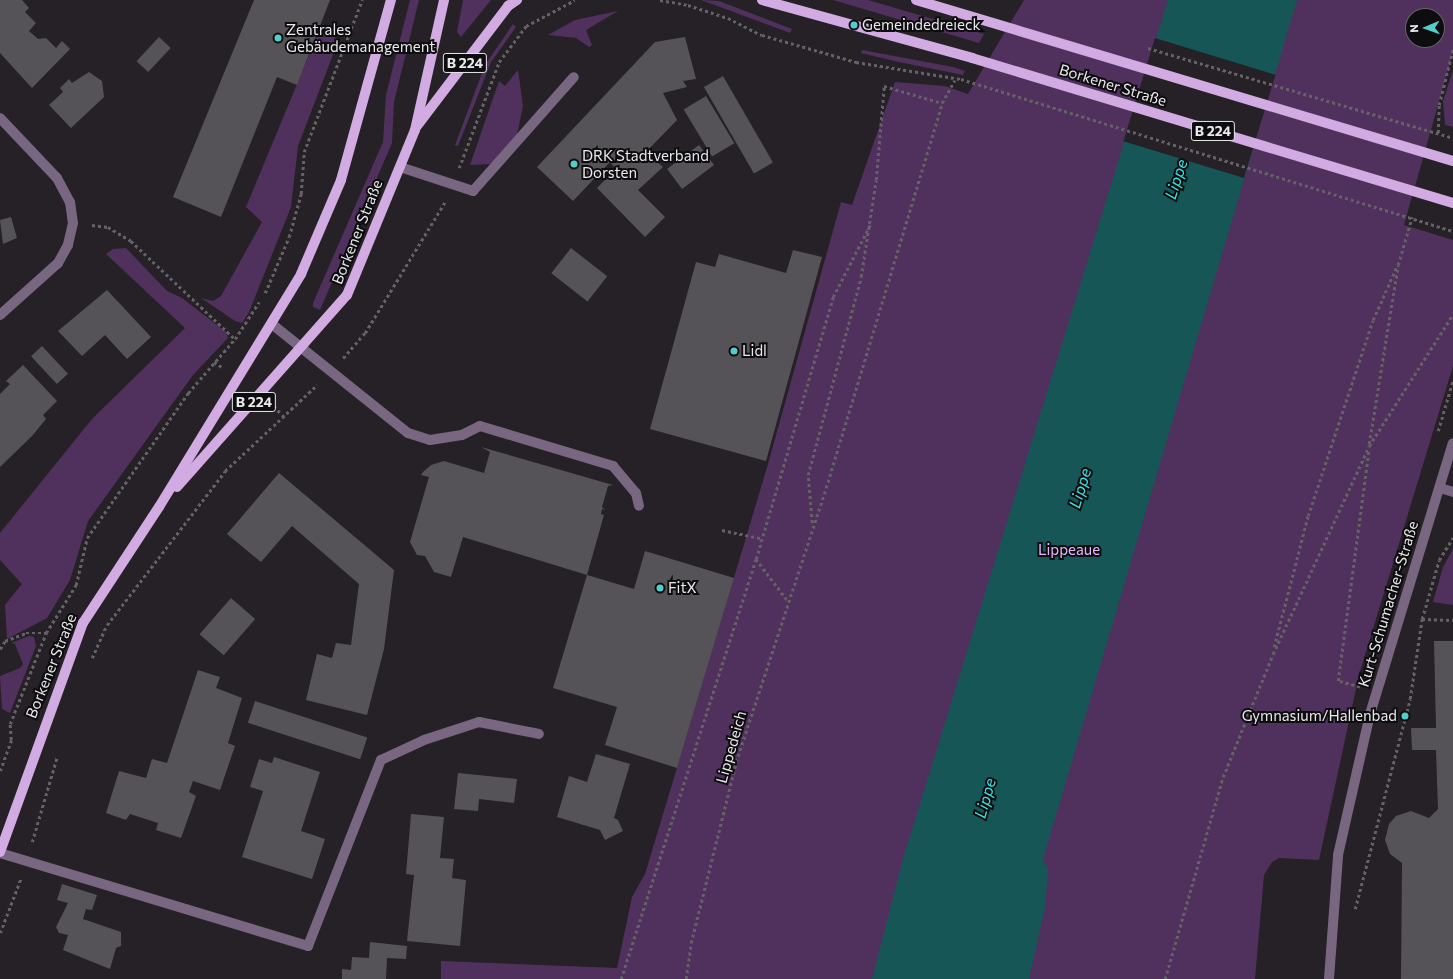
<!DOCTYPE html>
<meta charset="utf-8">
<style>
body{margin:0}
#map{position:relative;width:1453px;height:979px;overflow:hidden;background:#252126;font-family:Commissioner,sans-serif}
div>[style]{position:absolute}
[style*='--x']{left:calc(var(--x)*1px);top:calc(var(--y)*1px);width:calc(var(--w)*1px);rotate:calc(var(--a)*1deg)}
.green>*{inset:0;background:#50315d}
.water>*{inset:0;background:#175656}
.pier>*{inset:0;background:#252126;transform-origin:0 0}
.building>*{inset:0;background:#565358;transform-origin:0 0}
.path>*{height:2.5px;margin-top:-1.25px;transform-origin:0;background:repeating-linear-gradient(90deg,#656166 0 3px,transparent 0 6px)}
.minor>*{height:10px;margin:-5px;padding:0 5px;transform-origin:5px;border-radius:5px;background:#796781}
.major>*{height:10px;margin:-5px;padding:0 5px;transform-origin:5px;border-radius:5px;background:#d1abe2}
.dots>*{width:11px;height:11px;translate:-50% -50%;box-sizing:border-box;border:2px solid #0d0c0e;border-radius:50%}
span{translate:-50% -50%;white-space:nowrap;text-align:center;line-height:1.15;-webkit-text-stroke:4px #0d0c0e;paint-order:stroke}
.shield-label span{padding:1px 3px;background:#0d0c0e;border:1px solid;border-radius:3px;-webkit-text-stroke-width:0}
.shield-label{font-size:14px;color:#eae8eb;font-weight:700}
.poi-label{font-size:15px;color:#eae8eb}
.left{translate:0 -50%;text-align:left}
.right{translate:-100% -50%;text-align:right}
.street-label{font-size:15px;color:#eae8eb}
.park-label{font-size:15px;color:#e6b7fc}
.water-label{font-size:16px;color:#38e4e3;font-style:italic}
.north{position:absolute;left:1405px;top:8px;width:40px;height:40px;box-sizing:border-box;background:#0d0c0e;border:1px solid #656466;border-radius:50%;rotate:268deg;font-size:11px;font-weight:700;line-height:16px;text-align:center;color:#eae8eb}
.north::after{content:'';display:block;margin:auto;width:14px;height:18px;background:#52cdcc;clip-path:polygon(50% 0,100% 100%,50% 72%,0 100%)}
</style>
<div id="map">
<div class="green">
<div style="clip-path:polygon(410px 0,419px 0,394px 102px,392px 143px,320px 310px,313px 307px,313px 303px,383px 142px,386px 95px)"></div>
<div style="clip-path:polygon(463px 0,491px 0,461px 37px,457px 32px)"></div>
<div style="clip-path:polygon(701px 0,719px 1px,792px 29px,790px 33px)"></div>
<div style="clip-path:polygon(833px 0,868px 0,984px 34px,979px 43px)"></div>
<div style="clip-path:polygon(evenodd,1024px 0,1453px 0,1453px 52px,1404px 225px,1453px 240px,1453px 366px,1359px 675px,1319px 860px,1279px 858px,1272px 862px,1264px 875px,1255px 979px,441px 979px,441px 961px,617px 968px,632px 897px,645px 874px,689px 728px,768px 464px,841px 202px,852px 205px,895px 82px,945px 86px,968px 94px,1024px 0,1413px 16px,1437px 16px,1437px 40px,1413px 40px,1413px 16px)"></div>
<div style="clip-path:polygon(618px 11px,586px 30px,592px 45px,589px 47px,576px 38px,548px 35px,575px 20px)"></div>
<div style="clip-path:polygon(513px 24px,516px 27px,491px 62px,458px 146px,455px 145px,485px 65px)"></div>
<div style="clip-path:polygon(319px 31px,339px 39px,298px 146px,291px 207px,249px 312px,242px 323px,235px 321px,201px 298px,213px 301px,221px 296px,262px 222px,246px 207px)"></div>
<div style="clip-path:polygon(862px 50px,953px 67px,965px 71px,963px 75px,899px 62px,861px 53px)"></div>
<div style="clip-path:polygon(518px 70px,523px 106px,517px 135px,492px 164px,470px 165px,499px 81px,505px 86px)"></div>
<div style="clip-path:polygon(1453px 70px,1453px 127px,1445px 125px,1443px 101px)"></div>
<div style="clip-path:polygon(126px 248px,167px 291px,182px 298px,226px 332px,228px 338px,193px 375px,88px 521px,70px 580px,47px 618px,7px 639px,5px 605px,22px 584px,0 560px,0 533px,92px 419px,185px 328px,106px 254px,113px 249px)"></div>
<div style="clip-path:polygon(1453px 549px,1453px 605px,1433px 602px,1443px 567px)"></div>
<div style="clip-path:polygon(29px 636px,34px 637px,36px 646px,10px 713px,2px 709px,0 676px,20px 668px,23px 664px,15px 644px,11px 643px)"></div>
</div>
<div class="water">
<div style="clip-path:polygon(1168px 0,1297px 0,1043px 859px,1048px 870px,1045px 907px,1029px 979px,872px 979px,903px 859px)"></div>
</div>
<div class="pier">
<div style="left:1155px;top:38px;width:126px;height:108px;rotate:17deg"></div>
</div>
<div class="building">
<div style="clip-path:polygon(0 0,22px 0,29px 8px,25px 12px,36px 23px,29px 31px,38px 39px,46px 38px,56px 48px,62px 41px,70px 49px,32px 88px,0 53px)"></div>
<div style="clip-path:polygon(254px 0,330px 0,297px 85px,277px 77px,221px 217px,173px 197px)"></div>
<div style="left:159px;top:37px;width:16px;height:33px;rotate:43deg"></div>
<div style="clip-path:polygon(685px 37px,696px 79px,683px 81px,687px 87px,663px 93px,677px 120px,646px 152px,663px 167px,638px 190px,665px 217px,645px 237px,597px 188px,616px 169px,610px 162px,573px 201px,537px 167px,655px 42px)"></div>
<div style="clip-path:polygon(89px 72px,102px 81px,104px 97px,71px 128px,49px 105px,63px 92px,60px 88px,69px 79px,72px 83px)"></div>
<div style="left:723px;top:76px;width:100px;height:22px;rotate:60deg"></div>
<div style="left:706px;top:96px;width:55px;height:26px;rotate:59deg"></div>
<div style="left:699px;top:145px;width:25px;height:40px;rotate:53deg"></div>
<div style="clip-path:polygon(11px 217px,17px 238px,3px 244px,0 220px)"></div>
<div style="left:571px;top:248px;width:46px;height:32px;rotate:38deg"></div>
<div style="clip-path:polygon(793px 250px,822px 257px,766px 461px,650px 429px,696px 262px,715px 267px,719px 254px,786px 273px)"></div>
<div style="clip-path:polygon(107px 290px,151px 337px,127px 359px,105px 335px,82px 356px,58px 331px)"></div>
<div style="left:42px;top:346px;width:38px;height:15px;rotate:47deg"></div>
<div style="clip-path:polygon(23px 365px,57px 401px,43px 415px,46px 419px,32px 436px,0 467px,0 394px,10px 384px,6px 381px)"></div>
<div style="clip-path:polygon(481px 447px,613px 485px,608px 486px,602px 507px,605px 510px,602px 509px,601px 514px,604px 515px,587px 575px,463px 537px,451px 577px,434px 572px,425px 556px,417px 555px,410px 542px,429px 477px,421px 475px,423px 472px,431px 465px,444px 461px,484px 473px,490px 452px)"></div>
<div style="clip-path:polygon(279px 473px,394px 570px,384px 649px,367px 715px,306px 700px,317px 654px,332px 658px,336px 643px,351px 645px,359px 584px,292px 526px,261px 562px,227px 534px)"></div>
<div style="clip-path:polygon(645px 551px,734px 578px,677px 768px,605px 745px,617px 707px,553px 688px,587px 575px,634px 589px)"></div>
<div style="left:231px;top:598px;width:32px;height:48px;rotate:41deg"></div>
<div style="clip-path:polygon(1434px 641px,1453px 641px,1453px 979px,1401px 979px,1402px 863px,1390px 854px,1385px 840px,1389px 824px,1396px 816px,1411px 811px,1429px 818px,1438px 809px,1436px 750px,1412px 750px,1411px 728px,1436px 728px)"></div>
<div style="clip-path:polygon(198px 670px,220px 677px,216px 688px,242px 698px,228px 743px,235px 746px,220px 790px,193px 781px,189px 792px,196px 796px,181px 838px,156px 830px,158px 823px,130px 814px,126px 820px,106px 813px,119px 771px,146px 778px,152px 759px,167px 763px)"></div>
<div style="left:255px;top:701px;width:118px;height:23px;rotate:18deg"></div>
<div style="clip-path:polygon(596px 754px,630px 764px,614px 818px,618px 820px,623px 831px,605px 840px,600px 830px,557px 817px,569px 776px,587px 782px)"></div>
<div style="clip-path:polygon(274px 757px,320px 772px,301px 831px,325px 839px,312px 879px,242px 857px,263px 791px,250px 787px,259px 759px,272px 763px)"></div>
<div style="clip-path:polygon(458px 773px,517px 779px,514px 803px,479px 799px,478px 811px,454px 809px)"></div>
<div style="clip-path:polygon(411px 814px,444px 817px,440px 858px,454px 859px,452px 878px,466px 880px,460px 946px,407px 941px,414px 875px,406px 874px)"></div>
<div style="clip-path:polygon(62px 884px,97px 895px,92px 910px,86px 909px,83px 919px,121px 932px,121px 946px,116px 948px,110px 969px,63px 950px,68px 935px,59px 933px,56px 927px,68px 903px,57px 900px)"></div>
<div style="clip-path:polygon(370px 942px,407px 946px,406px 959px,387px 958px,386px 979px,342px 979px,342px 969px,351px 970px,352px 957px,369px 958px)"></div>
</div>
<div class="path">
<div style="--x:660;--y:0;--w:28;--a:10"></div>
<div style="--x:688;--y:5;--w:42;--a:18"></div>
<div style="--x:728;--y:18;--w:38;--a:27"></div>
<div style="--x:762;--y:35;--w:98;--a:16"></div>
<div style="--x:856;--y:62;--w:106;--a:9.2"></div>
<div style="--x:961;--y:79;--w:515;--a:17.17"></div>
<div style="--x:1148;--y:48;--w:318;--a:16.4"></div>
<div style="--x:1438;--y:133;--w:28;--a:-88"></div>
<div style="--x:1439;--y:105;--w:58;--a:-76"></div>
<div style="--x:459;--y:168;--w:113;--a:-69.3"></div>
<div style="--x:499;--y:62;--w:45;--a:-53.1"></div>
<div style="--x:526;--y:26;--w:55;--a:-28"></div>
<div style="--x:92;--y:225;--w:16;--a:7"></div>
<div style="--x:108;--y:227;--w:27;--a:31"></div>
<div style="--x:131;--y:241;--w:143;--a:43.3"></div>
<div style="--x:265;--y:293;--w:61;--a:-66.8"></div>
<div style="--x:289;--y:237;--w:45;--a:-74.4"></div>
<div style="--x:301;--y:194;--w:42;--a:-85.9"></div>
<div style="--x:304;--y:152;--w:163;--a:-69.1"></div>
<div style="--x:343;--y:358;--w:33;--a:-49"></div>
<div style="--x:365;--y:333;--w:153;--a:-58.6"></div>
<div style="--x:214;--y:362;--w:9;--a:32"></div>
<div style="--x:274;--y:406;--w:16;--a:47"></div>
<div style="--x:1438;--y:431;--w:53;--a:-73.6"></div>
<div style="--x:1369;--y:444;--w:181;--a:-80.8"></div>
<div style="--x:1398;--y:265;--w:50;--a:-73.7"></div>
<div style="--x:812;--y:523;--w:48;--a:-94.8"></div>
<div style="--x:808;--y:475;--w:205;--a:-75"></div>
<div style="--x:861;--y:277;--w:98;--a:-81.2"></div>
<div style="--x:876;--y:180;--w:94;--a:-85.1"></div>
<div style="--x:884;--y:86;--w:60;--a:16.3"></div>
<div style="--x:722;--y:530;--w:39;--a:12"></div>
<div style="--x:756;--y:559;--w:53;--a:52.7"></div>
<div style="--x:1422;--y:619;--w:31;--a:2"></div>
<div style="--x:1274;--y:647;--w:135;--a:-75.5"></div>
<div style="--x:1308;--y:516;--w:206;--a:-71.7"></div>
<div style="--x:1373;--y:320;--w:57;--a:-66.1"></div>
<div style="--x:0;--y:649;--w:9;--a:-58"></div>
<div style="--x:5;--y:641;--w:22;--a:-21"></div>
<div style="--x:26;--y:633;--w:20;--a:0"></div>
<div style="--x:92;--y:658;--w:36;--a:-66"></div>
<div style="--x:107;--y:625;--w:194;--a:-52.5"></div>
<div style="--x:225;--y:471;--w:126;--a:-43.1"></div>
<div style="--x:1360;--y:687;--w:23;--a:-165"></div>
<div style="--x:1338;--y:681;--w:234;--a:-82.4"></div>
<div style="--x:0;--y:771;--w:33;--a:-70"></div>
<div style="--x:11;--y:740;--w:16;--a:-94"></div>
<div style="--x:10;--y:724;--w:98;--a:-68.4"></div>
<div style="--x:46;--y:633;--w:57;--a:-58"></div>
<div style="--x:76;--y:585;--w:48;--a:-76.8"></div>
<div style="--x:87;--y:538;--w:177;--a:-55.1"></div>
<div style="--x:188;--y:393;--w:72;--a:-49"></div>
<div style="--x:235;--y:339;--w:44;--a:-57"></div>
<div style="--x:32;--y:842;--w:89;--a:-73.6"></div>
<div style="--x:1355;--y:909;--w:217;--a:-75.3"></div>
<div style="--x:1410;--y:699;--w:81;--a:-81.5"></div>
<div style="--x:1422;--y:619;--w:61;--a:-73.9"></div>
<div style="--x:1439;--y:560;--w:26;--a:-58"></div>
<div style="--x:0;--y:933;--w:59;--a:-69.1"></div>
<div style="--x:621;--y:979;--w:441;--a:-72.2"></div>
<div style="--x:756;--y:559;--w:273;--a:-73.6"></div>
<div style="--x:833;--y:297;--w:81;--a:-62.8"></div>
<div style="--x:686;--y:979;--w:36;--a:-82"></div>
<div style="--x:691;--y:943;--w:187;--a:-76"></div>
<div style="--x:736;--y:762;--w:288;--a:-71.8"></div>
<div style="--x:826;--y:488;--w:402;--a:-73.2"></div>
<div style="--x:942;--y:103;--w:26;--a:-61"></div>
<div style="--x:1165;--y:979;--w:210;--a:-74"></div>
<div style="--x:1223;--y:777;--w:133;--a:-67.9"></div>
<div style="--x:1273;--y:654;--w:229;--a:-65.2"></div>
<div style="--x:1369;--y:446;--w:156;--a:-57.5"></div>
</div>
<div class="minor">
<div style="--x:0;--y:118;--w:83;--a:46.5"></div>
<div style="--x:57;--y:178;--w:27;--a:62"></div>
<div style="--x:70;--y:202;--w:21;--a:82"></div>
<div style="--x:73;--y:223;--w:23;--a:103"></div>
<div style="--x:68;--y:245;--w:21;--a:119"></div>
<div style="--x:58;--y:263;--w:78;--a:138.1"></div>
<div style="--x:400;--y:167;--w:77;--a:18.2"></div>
<div style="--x:473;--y:191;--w:152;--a:-48.5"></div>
<div style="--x:273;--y:325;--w:173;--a:38.7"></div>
<div style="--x:408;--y:433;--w:23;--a:18"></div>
<div style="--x:430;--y:440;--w:32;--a:-9"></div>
<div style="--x:462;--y:435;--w:20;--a:-27"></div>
<div style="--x:480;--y:426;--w:139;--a:16.7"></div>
<div style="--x:613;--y:466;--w:35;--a:50"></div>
<div style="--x:636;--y:493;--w:13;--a:77"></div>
<div style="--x:1440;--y:488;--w:14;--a:17"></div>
<div style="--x:0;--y:853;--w:322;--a:16.8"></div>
<div style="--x:308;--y:946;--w:200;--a:-68.6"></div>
<div style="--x:381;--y:760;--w:47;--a:-24.9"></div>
<div style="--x:424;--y:740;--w:58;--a:-18.1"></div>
<div style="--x:479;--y:722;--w:61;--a:11.3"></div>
<div style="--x:1329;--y:979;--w:124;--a:-85.8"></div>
<div style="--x:1338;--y:855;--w:145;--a:-77.2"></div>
<div style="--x:1370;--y:714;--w:283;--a:-73"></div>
</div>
<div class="major">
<div style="--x:762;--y:0;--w:218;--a:15.4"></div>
<div style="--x:972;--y:58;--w:502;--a:16.78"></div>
<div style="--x:916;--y:0;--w:561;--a:16.69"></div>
<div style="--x:417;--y:126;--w:151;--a:-52.8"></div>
<div style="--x:508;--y:6;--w:11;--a:-34"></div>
<div style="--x:177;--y:487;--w:256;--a:-48.5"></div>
<div style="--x:347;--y:295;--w:178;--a:-67.6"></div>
<div style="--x:415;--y:130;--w:133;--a:-77.4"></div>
<div style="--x:0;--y:852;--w:244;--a:-70.1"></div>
<div style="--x:83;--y:623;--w:139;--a:-56.8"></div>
<div style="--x:159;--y:507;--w:273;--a:-58.6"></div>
<div style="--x:301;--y:274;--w:102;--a:-66.9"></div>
<div style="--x:341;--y:180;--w:187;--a:-74.5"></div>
</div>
<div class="dots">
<div style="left:854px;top:25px;background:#52cdcc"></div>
<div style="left:278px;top:38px;background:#52cdcc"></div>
<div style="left:574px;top:164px;background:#52cdcc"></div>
<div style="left:734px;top:351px;background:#52cdcc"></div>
<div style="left:660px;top:588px;background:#52cdcc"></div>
<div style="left:1405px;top:716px;background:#52cdcc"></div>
</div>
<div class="shield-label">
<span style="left:465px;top:63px">B 224</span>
<span style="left:1213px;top:131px">B 224</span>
<span style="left:254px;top:402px">B 224</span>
</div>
<div class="poi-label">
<span class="left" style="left:862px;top:25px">Gemeindedreieck</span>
<span class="left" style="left:286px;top:38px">Zentrales<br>Gebäudemanagement</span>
<span class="left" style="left:582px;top:164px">DRK Stadtverband<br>Dorsten</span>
<span class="left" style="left:742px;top:351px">Lidl</span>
<span class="left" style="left:668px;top:588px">FitX</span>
<span class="right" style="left:1397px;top:716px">Gymnasium/Hallenbad</span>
</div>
<div class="street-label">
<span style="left:1113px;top:85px;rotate:17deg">Borkener Straße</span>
<span style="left:357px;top:232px;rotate:-68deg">Borkener Straße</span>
<span style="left:1388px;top:604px;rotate:-73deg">Kurt-Schumacher-Straße</span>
<span style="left:51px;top:666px;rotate:-68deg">Borkener Straße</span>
<span style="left:731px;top:747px;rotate:-74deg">Lippedeich</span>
</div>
<div class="park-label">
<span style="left:1069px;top:550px">Lippeaue</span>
</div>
<div class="water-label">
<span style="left:1176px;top:179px;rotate:-72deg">Lippe</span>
<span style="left:1080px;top:488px;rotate:-73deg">Lippe</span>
<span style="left:985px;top:798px;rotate:-74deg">Lippe</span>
</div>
<div class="north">N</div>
</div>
